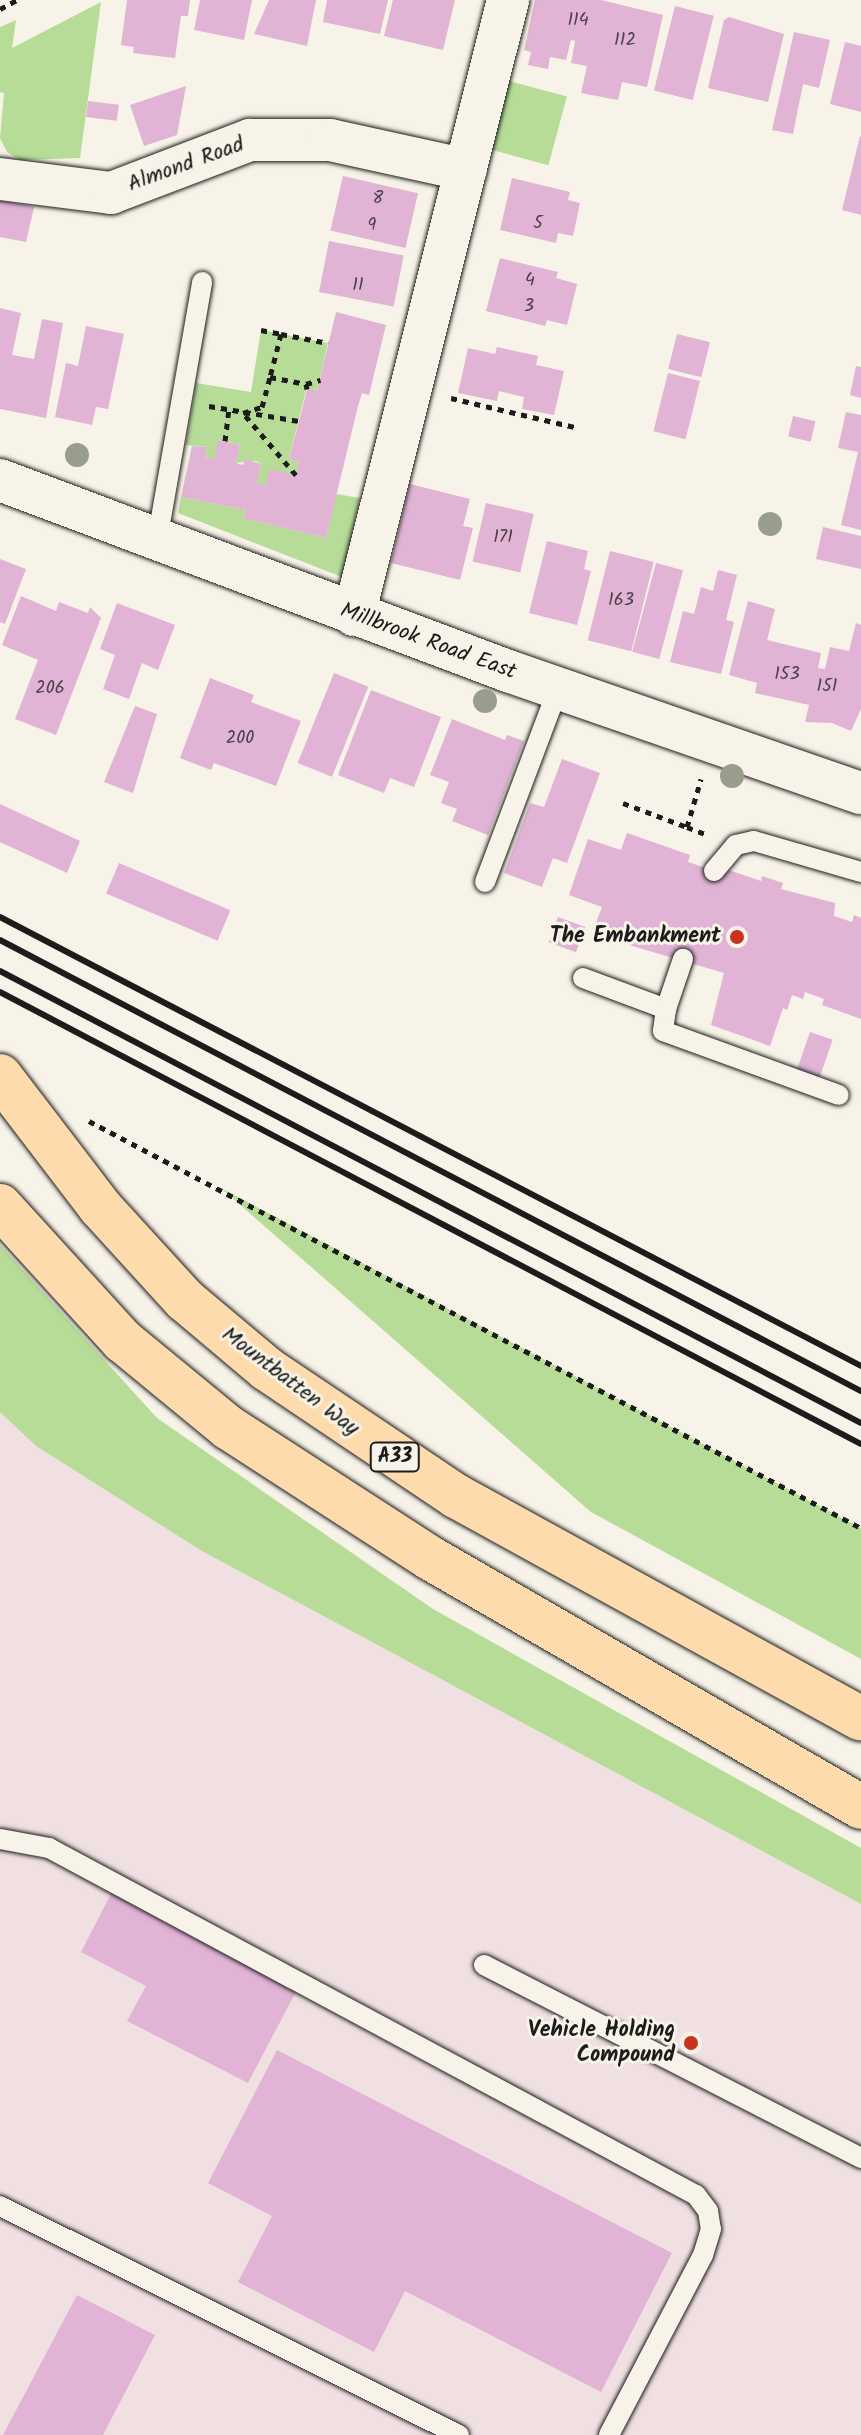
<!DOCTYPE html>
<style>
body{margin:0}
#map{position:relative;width:861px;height:2435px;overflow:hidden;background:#f7f3e8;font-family:Kalam,sans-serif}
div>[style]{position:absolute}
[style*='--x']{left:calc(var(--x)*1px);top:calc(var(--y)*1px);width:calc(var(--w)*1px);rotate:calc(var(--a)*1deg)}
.built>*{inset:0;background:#f0e0e2}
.green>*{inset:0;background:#b6dc97;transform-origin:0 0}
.building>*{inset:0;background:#e1b3d5;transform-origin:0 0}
.path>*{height:5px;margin-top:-2.5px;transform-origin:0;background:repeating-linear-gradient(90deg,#1c1c1c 0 6px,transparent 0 12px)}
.roads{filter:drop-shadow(0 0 2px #1c1c1c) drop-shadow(0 0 2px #1c1c1c)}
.service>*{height:20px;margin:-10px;padding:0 10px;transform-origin:10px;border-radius:10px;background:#f7f3e8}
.minor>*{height:42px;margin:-21px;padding:0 21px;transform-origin:21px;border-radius:21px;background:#f7f3e8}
.trunk>*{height:44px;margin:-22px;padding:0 22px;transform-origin:22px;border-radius:22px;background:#fddbac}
.rail>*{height:6px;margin:-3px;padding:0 3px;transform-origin:3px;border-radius:3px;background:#1c1c1c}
.trees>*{width:24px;height:24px;margin:-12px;border-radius:50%;background:#989d8c}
.dots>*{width:22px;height:22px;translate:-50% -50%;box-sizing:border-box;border:4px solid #f7f3e8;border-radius:50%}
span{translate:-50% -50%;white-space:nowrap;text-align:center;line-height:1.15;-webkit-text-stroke:6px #f7f3e8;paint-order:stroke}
.number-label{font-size:18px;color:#4d424a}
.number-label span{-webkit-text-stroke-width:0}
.shield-label span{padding:2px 6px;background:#f7f3e8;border:2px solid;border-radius:6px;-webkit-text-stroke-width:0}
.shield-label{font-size:20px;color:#1c1c1c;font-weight:700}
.street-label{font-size:22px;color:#1c1c1c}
.poi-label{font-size:22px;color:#1c1c1c;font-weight:700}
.right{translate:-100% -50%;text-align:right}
</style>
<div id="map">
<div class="built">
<div style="clip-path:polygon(0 1412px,36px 1446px,203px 1551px,861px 1904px,861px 2435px,0 2435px)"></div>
</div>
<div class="green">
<div style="clip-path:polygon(101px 2px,80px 158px,20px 160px,7px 152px,0 138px,4px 93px,0 92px,0 27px,16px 20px,12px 48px)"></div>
<div style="left:505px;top:80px;width:64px;height:71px;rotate:15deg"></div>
<div style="clip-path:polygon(261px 330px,328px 343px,317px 391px,306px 390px,289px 459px,299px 462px,296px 475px,270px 470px,266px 485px,257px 483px,261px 464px,256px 461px,236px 463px,240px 445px,219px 440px,214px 459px,205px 457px,207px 447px,186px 445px,196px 383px,251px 392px)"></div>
<div style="clip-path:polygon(336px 494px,360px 498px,342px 577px,178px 513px,181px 497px,246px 510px,243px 518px,326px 538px)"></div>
<div style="clip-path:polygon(221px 1188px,861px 1528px,861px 1659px,591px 1512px)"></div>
<div style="clip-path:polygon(0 1245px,157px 1418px,433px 1609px,861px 1848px,861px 1904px,202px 1551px,36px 1446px,0 1412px)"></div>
</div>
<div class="building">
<div style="clip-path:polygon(127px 0,190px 0,188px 16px,181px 16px,175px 58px,133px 53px,134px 47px,121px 45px)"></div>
<div style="clip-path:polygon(200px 0,252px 0,244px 40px,194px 30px)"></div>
<div style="clip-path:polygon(269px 0,316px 0,307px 46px,254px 34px)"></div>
<div style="clip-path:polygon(327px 0,388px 0,380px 34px,323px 22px)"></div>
<div style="clip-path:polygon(393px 0,455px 0,443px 50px,384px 36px)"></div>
<div style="clip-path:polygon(535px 0,601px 0,663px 15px,647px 87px,622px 82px,618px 100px,581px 93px,587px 66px,571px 63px,575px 41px,571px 40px,566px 60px,550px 57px,548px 69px,528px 65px,531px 52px,524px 50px)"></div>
<div style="left:675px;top:6px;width:40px;height:87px;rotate:14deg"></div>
<div style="clip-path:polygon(729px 17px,784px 34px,768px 102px,708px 88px,724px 20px)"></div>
<div style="clip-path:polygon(794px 32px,830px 40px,819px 88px,803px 84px,793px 134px,772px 130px)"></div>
<div style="clip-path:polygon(845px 42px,861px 46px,861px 112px,830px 104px)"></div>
<div style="clip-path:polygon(186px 86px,177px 135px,144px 146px,130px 105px)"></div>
<div style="left:88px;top:101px;width:31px;height:16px;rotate:7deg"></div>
<div style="clip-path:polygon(860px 136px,861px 137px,861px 215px,842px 210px)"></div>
<div style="left:343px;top:176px;width:77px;height:56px;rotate:13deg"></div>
<div style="clip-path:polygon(512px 178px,570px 192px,568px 200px,580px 203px,573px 236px,558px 233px,556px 243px,500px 230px)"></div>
<div style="clip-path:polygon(0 200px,34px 207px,26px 242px,0 237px)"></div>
<div style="left:329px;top:241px;width:76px;height:52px;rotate:11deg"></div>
<div style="clip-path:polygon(500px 258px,558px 272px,556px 278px,577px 284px,567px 325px,547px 320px,545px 326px,486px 311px)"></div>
<div style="clip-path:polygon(0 308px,21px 313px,12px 355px,34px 359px,42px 319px,63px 323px,46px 418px,0 409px)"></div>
<div style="clip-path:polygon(336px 312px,386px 325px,369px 395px,362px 393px,358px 406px,326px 538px,243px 518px,246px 510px,181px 497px,192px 446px,207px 447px,205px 457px,214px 459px,218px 440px,240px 445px,236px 463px,243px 465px,245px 459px,261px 464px,257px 483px,266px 485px,269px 469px,296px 475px,299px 462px,289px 459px,299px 421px,307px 389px,317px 391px)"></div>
<div style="clip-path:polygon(86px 326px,124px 334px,108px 409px,96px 407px,92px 425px,55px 417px,66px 363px,78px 366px)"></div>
<div style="left:677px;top:334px;width:34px;height:36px;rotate:14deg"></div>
<div style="clip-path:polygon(497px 347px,538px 356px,536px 365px,564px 371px,554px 415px,522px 409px,524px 397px,499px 391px,497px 401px,458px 393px,468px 348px,495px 354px)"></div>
<div style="clip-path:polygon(856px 366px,861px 367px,861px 398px,850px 395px)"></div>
<div style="left:668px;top:373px;width:33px;height:60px;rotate:14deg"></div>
<div style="clip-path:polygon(846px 412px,861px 415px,861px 530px,841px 525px,858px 452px,838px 448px)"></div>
<div style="left:793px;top:416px;width:23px;height:21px;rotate:13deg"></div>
<div style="clip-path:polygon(410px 484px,470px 499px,463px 526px,473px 528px,460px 580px,391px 563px)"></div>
<div style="left:486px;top:503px;width:49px;height:60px;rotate:13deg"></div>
<div style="clip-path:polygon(823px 527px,861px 536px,861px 569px,816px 559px)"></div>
<div style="clip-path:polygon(547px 541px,588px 551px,584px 569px,591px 571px,577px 625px,529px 613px)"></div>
<div style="left:610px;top:551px;width:45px;height:92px;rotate:14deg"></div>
<div style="clip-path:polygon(0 559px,26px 569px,5px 624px,0 622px)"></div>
<div style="left:656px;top:563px;width:28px;height:92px;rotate:15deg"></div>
<div style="clip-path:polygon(718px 570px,737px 575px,726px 620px,734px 622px,721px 674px,670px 662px,683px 611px,694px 614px,701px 587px,713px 591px)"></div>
<div style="clip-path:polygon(21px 596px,56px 611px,59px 602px,88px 613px,90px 607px,101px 618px,56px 735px,15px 719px,38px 660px,2px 645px)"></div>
<div style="clip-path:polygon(748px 601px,775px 609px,767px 640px,821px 653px,818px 668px,825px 669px,830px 647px,849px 651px,856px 623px,861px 625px,861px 709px,851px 731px,832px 723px,805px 722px,809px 705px,755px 693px,757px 683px,729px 675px)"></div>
<div style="clip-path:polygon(117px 603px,175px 625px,158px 670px,142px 663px,129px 699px,103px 689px,115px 655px,100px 649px)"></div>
<div style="left:334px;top:673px;width:37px;height:97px;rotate:22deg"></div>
<div style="clip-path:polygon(210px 678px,254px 695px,251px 702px,301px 721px,276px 786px,214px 763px,211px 770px,180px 758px)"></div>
<div style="clip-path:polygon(371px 690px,441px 717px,414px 787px,390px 778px,384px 793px,338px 775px)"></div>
<div style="clip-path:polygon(135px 706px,157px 714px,133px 793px,104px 782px)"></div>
<div style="clip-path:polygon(452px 719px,505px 740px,507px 735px,524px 741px,488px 835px,452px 821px,457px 809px,441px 803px,449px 782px,430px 775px)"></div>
<div style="clip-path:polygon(562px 759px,600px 773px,567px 863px,553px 858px,542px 887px,504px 873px,530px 803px,544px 807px)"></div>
<div style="clip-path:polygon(0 804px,80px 841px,67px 873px,0 842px)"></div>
<div style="clip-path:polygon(627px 833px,690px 855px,688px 862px,721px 873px,723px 868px,761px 881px,762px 876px,783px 883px,781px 889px,835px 903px,834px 916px,852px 922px,854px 915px,861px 918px,861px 1019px,822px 1005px,824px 999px,805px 992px,803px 999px,792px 995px,787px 1010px,783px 1008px,770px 1046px,711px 1025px,724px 973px,612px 940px,614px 935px,594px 928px,602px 907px,569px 895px,588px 839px,621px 850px)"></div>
<div style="left:119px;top:863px;width:121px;height:33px;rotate:23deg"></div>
<div style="left:558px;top:917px;width:29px;height:27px;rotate:20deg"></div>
<div style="left:810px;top:1032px;width:24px;height:41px;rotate:19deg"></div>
<div style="clip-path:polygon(114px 1888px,300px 1984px,248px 2083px,127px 2021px,146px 1986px,81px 1952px)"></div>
<div style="clip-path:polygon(277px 2050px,672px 2253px,601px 2392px,405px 2291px,374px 2352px,238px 2282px,272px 2216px,208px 2183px)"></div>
<div style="clip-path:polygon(77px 2295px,155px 2335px,103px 2435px,3px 2435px)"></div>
</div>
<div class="path">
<div style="--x:0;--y:9;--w:19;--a:-28"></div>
<div style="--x:261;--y:330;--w:20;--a:11"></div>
<div style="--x:281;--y:334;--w:44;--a:104.3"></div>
<div style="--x:281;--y:334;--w:48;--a:10.8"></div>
<div style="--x:306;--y:384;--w:15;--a:-16"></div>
<div style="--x:451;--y:398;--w:127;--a:13.2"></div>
<div style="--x:209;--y:406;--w:91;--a:9.5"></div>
<div style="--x:225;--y:441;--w:31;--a:-83"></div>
<div style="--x:296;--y:475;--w:82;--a:-130.5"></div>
<div style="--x:243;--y:413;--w:20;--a:-18"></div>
<div style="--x:262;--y:407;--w:31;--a:-75"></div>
<div style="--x:270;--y:377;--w:37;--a:11"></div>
<div style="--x:306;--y:384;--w:5;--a:79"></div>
<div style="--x:623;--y:803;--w:68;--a:20.6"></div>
<div style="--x:687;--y:827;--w:50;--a:-73.7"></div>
<div style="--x:687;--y:827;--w:19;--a:21"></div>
<div style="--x:89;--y:1121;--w:873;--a:27.8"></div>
</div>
<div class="roads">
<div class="service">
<div style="--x:157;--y:541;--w:263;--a:-80.1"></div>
<div style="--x:714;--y:871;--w:34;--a:-50"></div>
<div style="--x:736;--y:845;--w:18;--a:-13"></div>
<div style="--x:754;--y:841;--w:111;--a:16.2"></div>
<div style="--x:485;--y:882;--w:206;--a:-69.3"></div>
<div style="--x:583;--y:978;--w:89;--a:20.5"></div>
<div style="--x:666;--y:1009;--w:53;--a:-71.2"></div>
<div style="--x:666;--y:1009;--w:22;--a:98"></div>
<div style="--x:663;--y:1031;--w:187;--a:20"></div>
<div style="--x:0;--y:1839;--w:50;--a:10.4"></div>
<div style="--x:49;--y:1848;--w:734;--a:28.21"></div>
<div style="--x:696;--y:2195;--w:20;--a:53"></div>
<div style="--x:708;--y:2211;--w:18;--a:81"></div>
<div style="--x:711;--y:2229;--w:27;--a:107"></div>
<div style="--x:703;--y:2255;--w:203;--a:117.6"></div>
<div style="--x:484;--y:1965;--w:424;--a:27.1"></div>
<div style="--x:0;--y:2206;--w:513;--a:26.52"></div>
</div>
<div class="minor">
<div style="--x:0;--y:179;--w:112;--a:7.2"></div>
<div style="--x:111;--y:193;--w:149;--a:-20.9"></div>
<div style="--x:250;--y:140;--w:80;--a:0"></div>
<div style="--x:330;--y:140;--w:139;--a:12.4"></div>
<div style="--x:0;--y:480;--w:543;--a:20.61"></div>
<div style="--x:508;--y:671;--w:373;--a:19.1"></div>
<div style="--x:354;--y:615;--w:634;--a:-75.94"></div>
</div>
<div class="trunk">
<div style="--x:0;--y:1076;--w:165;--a:52.6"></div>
<div style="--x:100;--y:1207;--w:126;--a:47.6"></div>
<div style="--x:185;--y:1300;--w:107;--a:40.1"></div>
<div style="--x:267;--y:1369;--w:228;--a:33.9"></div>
<div style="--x:456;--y:1496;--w:462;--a:28.8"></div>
<div style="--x:0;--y:1206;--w:183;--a:47.7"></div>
<div style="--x:123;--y:1341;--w:137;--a:39.4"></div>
<div style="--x:229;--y:1428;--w:239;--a:32.9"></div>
<div style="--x:430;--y:1558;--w:498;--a:30"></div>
</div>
</div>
<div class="rail">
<div style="--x:0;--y:917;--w:971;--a:27.54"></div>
<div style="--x:0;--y:940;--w:972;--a:27.65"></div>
<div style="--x:0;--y:971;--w:972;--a:27.7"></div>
<div style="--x:0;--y:992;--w:972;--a:27.7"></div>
</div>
<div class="trees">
<div style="left:77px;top:455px"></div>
<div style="left:770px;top:524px"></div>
<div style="left:485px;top:701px"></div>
<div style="left:732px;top:776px"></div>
</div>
<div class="dots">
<div style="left:737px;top:937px;background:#c8321e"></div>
<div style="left:691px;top:2043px;background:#c8321e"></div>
</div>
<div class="number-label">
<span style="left:578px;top:21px">114</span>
<span style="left:625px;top:41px">112</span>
<span style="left:378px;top:199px">8</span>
<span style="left:538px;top:224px">5</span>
<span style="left:372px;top:226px">9</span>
<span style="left:530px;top:281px">4</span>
<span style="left:358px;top:286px">11</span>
<span style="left:529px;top:307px">3</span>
<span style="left:503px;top:538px">171</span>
<span style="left:621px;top:601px">163</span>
<span style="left:787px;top:675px">153</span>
<span style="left:827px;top:687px">151</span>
<span style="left:50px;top:689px">206</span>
<span style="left:240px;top:739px">200</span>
</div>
<div class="shield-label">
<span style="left:395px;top:1457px">A33</span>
</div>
<div class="street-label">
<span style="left:186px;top:165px;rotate:-20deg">Almond Road</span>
<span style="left:428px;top:642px;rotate:20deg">Millbrook Road East</span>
<span style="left:290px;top:1382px;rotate:37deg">Mountbatten Way</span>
</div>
<div class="poi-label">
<span class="right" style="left:721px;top:937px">The Embankment</span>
<span class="right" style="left:675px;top:2043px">Vehicle Holding<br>Compound</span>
</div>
</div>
